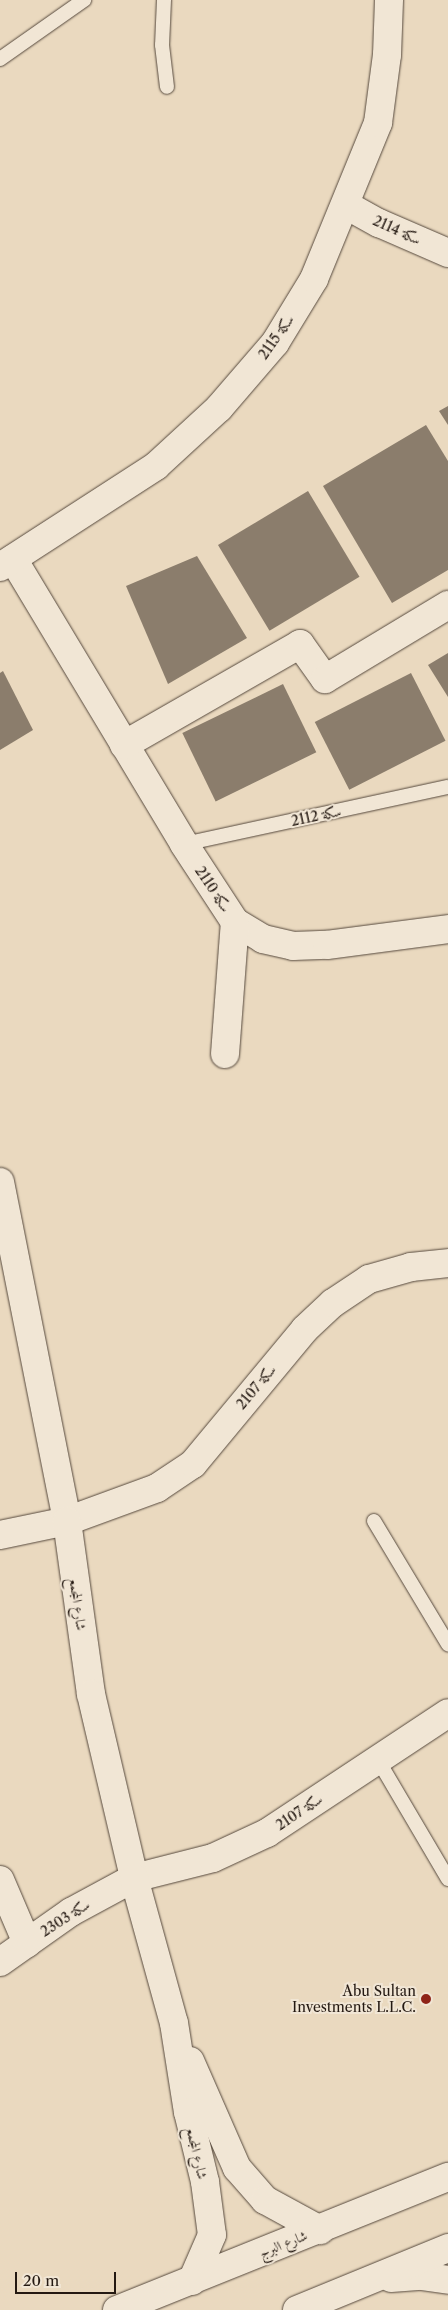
<!DOCTYPE html>
<meta charset="utf-8">
<style>
body{margin:0}
#map{position:relative;width:448px;height:2310px;overflow:hidden;background:#ead9bf;font-family:"Libre Caslon Text",Amiri,serif}
div>[style]{position:absolute}
[style*='--x']{left:calc(var(--x)*1px);top:calc(var(--y)*1px);width:calc(var(--w)*1px);rotate:calc(var(--a)*1deg)}
.building>*{inset:0;background:#8b7d6c;transform-origin:0 0}
.roads{filter:drop-shadow(0 0 1px #56493d) drop-shadow(0 0 1px #56493d)}
.lane>*{height:14px;margin:-7px;padding:0 7px;transform-origin:7px;border-radius:7px;background:#f1e6d5}
.street>*{height:28px;margin:-14px;padding:0 14px;transform-origin:14px;border-radius:14px;background:#f1e6d5}
.secondary>*{height:28px;margin:-14px;padding:0 14px;transform-origin:14px;border-radius:14px;background:#f1e6d5}
.dots>*{width:14px;height:14px;translate:-50% -50%;box-sizing:border-box;border:2px solid #f1e6d5;border-radius:50%}
span{translate:-50% -50%;white-space:nowrap;text-align:center;line-height:1.15;-webkit-text-stroke:4px #f1e6d5;paint-order:stroke}
.street-label{font-size:14px;color:#241912}
.poi-label{font-size:14px;color:#241912}
.right{translate:-100% -50%;text-align:right}
.scale{position:absolute;left:15px;top:2272px;width:101px;height:22px;box-sizing:border-box;border:2px solid #241912;border-top:0;padding-left:6px;font-size:15px;line-height:18px;white-space:nowrap;color:#241912;-webkit-text-stroke:4px #f1e6d5;paint-order:stroke}
</style>
<div id="map">
<div class="building">
<div style="clip-path:polygon(448px 406px,448px 425px,439px 411px)"></div>
<div style="clip-path:polygon(426px 425px,448px 461px,448px 570px,392px 603px,323px 486px)"></div>
<div style="left:308px;top:491px;width:100px;height:105px;rotate:59deg"></div>
<div style="clip-path:polygon(197px 556px,247px 638px,168px 684px,126px 586px)"></div>
<div style="clip-path:polygon(448px 653px,448px 697px,428px 665px)"></div>
<div style="clip-path:polygon(3px 671px,33px 730px,0 750px,0 673px)"></div>
<div style="left:411px;top:673px;width:76px;height:108px;rotate:63deg"></div>
<div style="left:283px;top:684px;width:76px;height:112px;rotate:64deg"></div>
</div>
<div class="roads">
<div class="lane">
<div style="--x:164;--y:0;--w:45;--a:92.5"></div>
<div style="--x:162;--y:45;--w:42;--a:83.2"></div>
<div style="--x:0;--y:59;--w:103;--a:-35.1"></div>
<div style="--x:184;--y:844;--w:270;--a:-12.2"></div>
<div style="--x:374;--y:1521;--w:144;--a:59"></div>
<div style="--x:378;--y:1760;--w:138;--a:59.5"></div>
</div>
<div class="street">
<div style="--x:346;--y:205;--w:38;--a:29"></div>
<div style="--x:379;--y:223;--w:75;--a:23.5"></div>
<div style="--x:13;--y:559;--w:332;--a:59"></div>
<div style="--x:184;--y:844;--w:93;--a:56.8"></div>
<div style="--x:235;--y:922;--w:33;--a:31"></div>
<div style="--x:263;--y:939;--w:31;--a:13"></div>
<div style="--x:293;--y:946;--w:34;--a:-2"></div>
<div style="--x:327;--y:945;--w:122;--a:-7.5"></div>
<div style="--x:0;--y:567;--w:186;--a:-32.9"></div>
<div style="--x:156;--y:466;--w:86;--a:-42.6"></div>
<div style="--x:219;--y:408;--w:86;--a:-49.3"></div>
<div style="--x:275;--y:343;--w:75;--a:-58.6"></div>
<div style="--x:314;--y:279;--w:169;--a:-67.7"></div>
<div style="--x:378;--y:123;--w:69;--a:-82.5"></div>
<div style="--x:387;--y:55;--w:55;--a:-87.9"></div>
<div style="--x:124;--y:745;--w:203;--a:-29.8"></div>
<div style="--x:300;--y:644;--w:43;--a:54.5"></div>
<div style="--x:325;--y:679;--w:144;--a:-31"></div>
<div style="--x:225;--y:1054;--w:132;--a:-85.7"></div>
<div style="--x:0;--y:1535;--w:68;--a:-11.8"></div>
<div style="--x:67;--y:1521;--w:96;--a:-20.1"></div>
<div style="--x:157;--y:1488;--w:43;--a:-33.7"></div>
<div style="--x:193;--y:1464;--w:175;--a:-50.3"></div>
<div style="--x:305;--y:1329;--w:38;--a:-43"></div>
<div style="--x:333;--y:1303;--w:43;--a:-33.7"></div>
<div style="--x:369;--y:1279;--w:44;--a:-15.9"></div>
<div style="--x:411;--y:1267;--w:37;--a:-6"></div>
<div style="--x:0;--y:1880;--w:69;--a:66.8"></div>
<div style="--x:0;--y:1962;--w:87;--a:-35.2"></div>
<div style="--x:71;--y:1912;--w:72;--a:-28.4"></div>
<div style="--x:134;--y:1878;--w:81;--a:-14.2"></div>
<div style="--x:213;--y:1858;--w:60;--a:-24.8"></div>
<div style="--x:267;--y:1833;--w:217;--a:-33.5"></div>
</div>
<div class="secondary">
<div style="--x:0;--y:1182;--w:346;--a:78.8"></div>
<div style="--x:67;--y:1521;--w:175;--a:82.1"></div>
<div style="--x:91;--y:1694;--w:189;--a:76.8"></div>
<div style="--x:134;--y:1878;--w:150;--a:74.6"></div>
<div style="--x:174;--y:2023;--w:90;--a:81.1"></div>
<div style="--x:188;--y:2112;--w:72;--a:76.3"></div>
<div style="--x:205;--y:2182;--w:53;--a:82.5"></div>
<div style="--x:212;--y:2235;--w:50;--a:113.5"></div>
<div style="--x:190;--y:2061;--w:117;--a:66.3"></div>
<div style="--x:237;--y:2168;--w:43;--a:48.8"></div>
<div style="--x:265;--y:2200;--w:63;--a:28.6"></div>
<div style="--x:391;--y:2278;--w:30;--a:-4"></div>
<div style="--x:421;--y:2276;--w:27;--a:8"></div>
<div style="--x:117;--y:2310;--w:357;--a:-21.9"></div>
<div style="--x:297;--y:2310;--w:163;--a:-22.3"></div>
</div>
</div>
<div class="dots">
<div style="left:426px;top:1999px;background:#8f2418"></div>
</div>
<div class="street-label">
<span style="left:397px;top:230px;rotate:24deg">سكة 2114</span>
<span style="left:276px;top:337px;rotate:-55deg">سكة 2115</span>
<span style="left:316px;top:816px;rotate:-12deg">سكة 2112</span>
<span style="left:213px;top:889px;rotate:56deg">سكة 2110</span>
<span style="left:256px;top:1387px;rotate:-50deg">سكة 2107</span>
<span style="left:78px;top:1604px;rotate:82deg">شارع المجمع</span>
<span style="left:299px;top:1812px;rotate:-34deg">سكة 2107</span>
<span style="left:65px;top:1918px;rotate:-33deg">سكة 2303</span>
<span style="left:197px;top:2153px;rotate:77deg">شارع المجمع</span>
<span style="left:283px;top:2244px;rotate:-22deg">شارع البرج</span>
</div>
<div class="poi-label">
<span class="right" style="left:416px;top:1999px">Abu Sultan<br>Investments L.L.C.</span>
</div>
<div class="scale">20 m</div>
</div>
